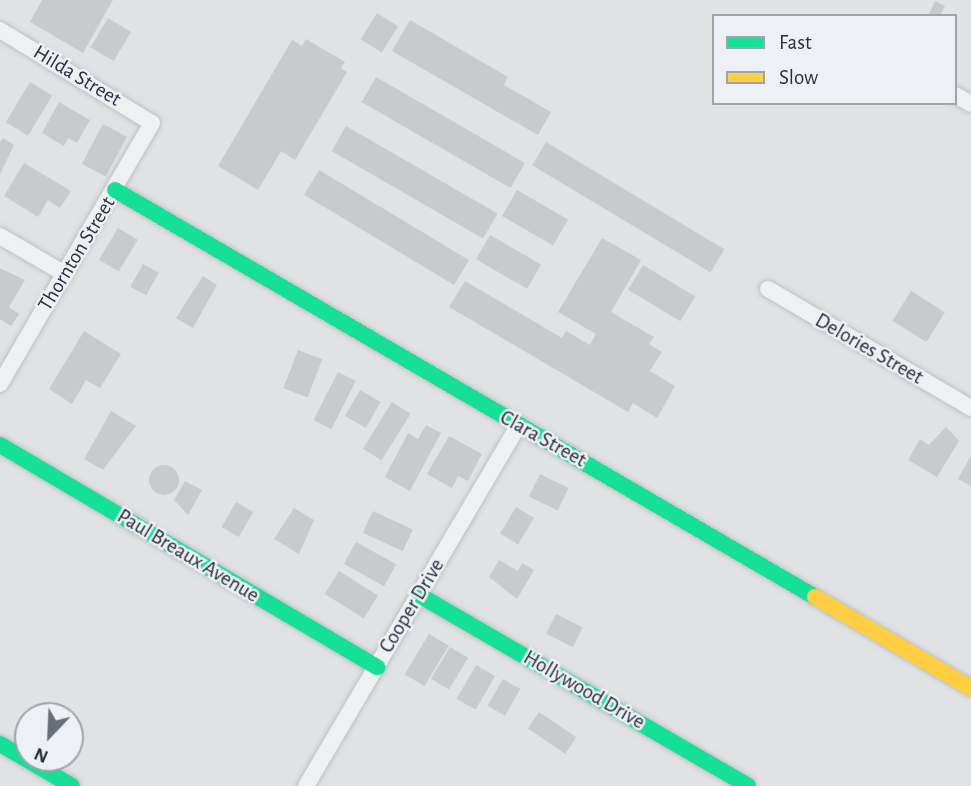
<!DOCTYPE html>
<style>
body{margin:0}
#map{position:relative;width:971px;height:786px;overflow:hidden;background:#e0e2e4;font-family:"Alegreya Sans",sans-serif}
div>[style]{position:absolute}
[style*='--x']{left:calc(var(--x)*1px);top:calc(var(--y)*1px);width:calc(var(--w)*1px);rotate:calc(var(--a)*1deg)}
.building>*{inset:0;background:#c8cacc;transform-origin:0 0}
.round{border-radius:50%}
.roads{filter:drop-shadow(0 0 2px #bec0c2) drop-shadow(0 0 2px #bec0c2)}
.street>*{height:16px;margin:-8px;padding:0 8px;transform-origin:8px;border-radius:8px;background:#eff0f1}
.fast>*{height:16px;margin:-8px;padding:0 8px;transform-origin:8px;border-radius:8px;background:#16e098}
.slow>*{height:16px;margin:-8px;padding:0 8px;transform-origin:8px;border-radius:8px;background:#ffcf43}
span{translate:-50% -50%;white-space:nowrap;text-align:center;line-height:1.15;-webkit-text-stroke:5px #edf0f4;paint-order:stroke}
.street-label{font-size:21px;color:#292f3b}
.legend{position:absolute;left:712px;top:14px;width:245px;height:91px;box-sizing:border-box;background:#edf0f4;border:2px solid #9fa3aa;margin:0;padding:9px 12px;list-style:none;font-size:21px;color:#292f3b}
.legend li{display:flex;align-items:center;gap:14px;height:35px}
.legend b{width:35px;border:2px solid #9fa3aa}
.north{position:absolute;left:14px;top:702px;width:70px;height:70px;box-sizing:border-box;background:#edf0f4;border:2px solid #9fa3aa;border-radius:50%;rotate:203deg;font-size:19px;font-weight:700;line-height:28px;text-align:center;color:#292f3b}
.north::after{content:'';display:block;margin:auto;width:24px;height:32px;background:#696e76;clip-path:polygon(50% 0,100% 100%,50% 72%,0 100%)}
</style>
<div id="map">
<div class="building">
<div style="clip-path:polygon(42px 0,113px 0,83px 53px,30px 22px)"></div>
<div style="clip-path:polygon(935px 1px,945px 6px,940px 16px,928px 16px)"></div>
<div style="left:377px;top:13px;width:25px;height:31px;rotate:32deg"></div>
<div style="left:108px;top:18px;width:27px;height:34px;rotate:31deg"></div>
<div style="clip-path:polygon(410px 20px,508px 77px,504px 85px,551px 112px,538px 135px,392px 51px)"></div>
<div style="clip-path:polygon(306px 39px,345px 62px,341px 68px,347px 72px,295px 160px,281px 151px,258px 190px,218px 166px,292px 40px,302px 46px)"></div>
<div style="left:376px;top:77px;width:172px;height:29px;rotate:30deg"></div>
<div style="left:30px;top:82px;width:26px;height:47px;rotate:31deg"></div>
<div style="clip-path:polygon(59px 102px,90px 120px,77px 143px,68px 138px,64px 146px,42px 133px)"></div>
<div style="left:103px;top:124px;width:27px;height:45px;rotate:28deg"></div>
<div style="left:346px;top:126px;width:175px;height:29px;rotate:30deg"></div>
<div style="clip-path:polygon(3px 138px,14px 145px,0 174px,0 142px)"></div>
<div style="left:546px;top:142px;width:208px;height:27px;rotate:31deg"></div>
<div style="clip-path:polygon(24px 163px,71px 191px,60px 208px,48px 200px,38px 217px,4px 196px)"></div>
<div style="left:319px;top:170px;width:175px;height:29px;rotate:31deg"></div>
<div style="left:517px;top:190px;width:59px;height:30px;rotate:30deg"></div>
<div style="left:118px;top:228px;width:23px;height:37px;rotate:31deg"></div>
<div style="left:490px;top:235px;width:59px;height:28px;rotate:30deg"></div>
<div style="clip-path:polygon(602px 238px,641px 260px,611px 312px,654px 337px,649px 344px,662px 352px,650px 371px,675px 386px,657px 418px,633px 403px,628px 412px,449px 307px,465px 281px,562px 338px,566px 331px,590px 345px,596px 334px,558px 312px)"></div>
<div style="left:143px;top:264px;width:18px;height:26px;rotate:29deg"></div>
<div style="left:643px;top:265px;width:61px;height:29px;rotate:31deg"></div>
<div style="clip-path:polygon(0 268px,25px 280px,9px 307px,19px 314px,11px 326px,0 319px)"></div>
<div style="clip-path:polygon(203px 276px,217px 285px,193px 328px,176px 318px)"></div>
<div style="left:911px;top:291px;width:40px;height:35px;rotate:32deg"></div>
<div style="clip-path:polygon(84px 331px,121px 354px,100px 388px,86px 380px,72px 404px,49px 389px)"></div>
<div style="left:298px;top:350px;width:26px;height:41px;rotate:21deg"></div>
<div style="left:338px;top:372px;width:20px;height:54px;rotate:27deg"></div>
<div style="left:360px;top:390px;width:24px;height:30px;rotate:30deg"></div>
<div style="left:392px;top:402px;width:22px;height:55px;rotate:32deg"></div>
<div style="clip-path:polygon(111px 411px,136px 426px,103px 470px,84px 459px)"></div>
<div style="clip-path:polygon(426px 425px,441px 433px,410px 491px,385px 477px,408px 433px,418px 439px)"></div>
<div style="clip-path:polygon(946px 427px,959px 441px,937px 477px,908px 460px,920px 439px,929px 445px)"></div>
<div style="clip-path:polygon(449px 436px,482px 454px,468px 481px,458px 476px,452px 488px,427px 474px)"></div>
<div style="clip-path:polygon(971px 456px,971px 486px,958px 479px)"></div>
<div class="round" style="left:149px;top:465px;width:30px;height:30px"></div>
<div style="left:540px;top:474px;width:32px;height:25px;rotate:26deg"></div>
<div style="clip-path:polygon(185px 481px,202px 490px,188px 515px,174px 500px)"></div>
<div style="left:236px;top:502px;width:20px;height:29px;rotate:30deg"></div>
<div style="left:516px;top:507px;width:21px;height:31px;rotate:31deg"></div>
<div style="clip-path:polygon(294px 508px,314px 520px,299px 554px,274px 539px)"></div>
<div style="left:373px;top:511px;width:44px;height:24px;rotate:25deg"></div>
<div style="left:356px;top:542px;width:46px;height:25px;rotate:29deg"></div>
<div style="clip-path:polygon(499px 560px,518px 571px,522px 563px,534px 570px,517px 599px,489px 577px)"></div>
<div style="left:339px;top:571px;width:46px;height:27px;rotate:32deg"></div>
<div style="left:556px;top:614px;width:30px;height:22px;rotate:27deg"></div>
<div style="left:429px;top:634px;width:23px;height:47px;rotate:31deg"></div>
<div style="left:450px;top:647px;width:21px;height:37px;rotate:31deg"></div>
<div style="left:476px;top:665px;width:22px;height:39px;rotate:30deg"></div>
<div style="left:503px;top:679px;width:20px;height:31px;rotate:30deg"></div>
<div style="left:539px;top:712px;width:45px;height:20px;rotate:34deg"></div>
</div>
<div class="roads">
<div class="street">
<div style="--x:0;--y:30;--w:178;--a:31.5"></div>
<div style="--x:152;--y:123;--w:302;--a:120.2"></div>
<div style="--x:955;--y:95;--w:18;--a:29"></div>
<div style="--x:0;--y:236;--w:75;--a:30.3"></div>
<div style="--x:768;--y:289;--w:235;--a:30.4"></div>
<div style="--x:306;--y:786;--w:418;--a:-59.5"></div>
</div>
<div class="fast">
<div style="--x:115;--y:190;--w:810;--a:30.17"></div>
<div style="--x:0;--y:445;--w:438;--a:30.5"></div>
<div style="--x:419;--y:595;--w:380;--a:30.1"></div>
<div style="--x:0;--y:744;--w:83;--a:30.3"></div>
</div>
<div class="slow">
<div style="--x:815;--y:597;--w:181;--a:30.3"></div>
</div>
</div>
<div class="street-label">
<span style="left:77px;top:76px;rotate:31deg">Hilda Street</span>
<span style="left:77px;top:254px;rotate:-59deg">Thornton Street</span>
<span style="left:869px;top:349px;rotate:30deg">Delories Street</span>
<span style="left:543px;top:439px;rotate:29deg">Clara Street</span>
<span style="left:188px;top:556px;rotate:31deg">Paul Breaux Avenue</span>
<span style="left:412px;top:606px;rotate:-59deg">Cooper Drive</span>
<span style="left:584px;top:690px;rotate:30deg">Hollywood Drive</span>
</div>
<ul class="legend">
<li><b style="height:9px;background:#16e098"></b>Fast</li>
<li><b style="height:9px;background:#ffcf43"></b>Slow</li>
</ul>
<div class="north">N</div>
</div>
